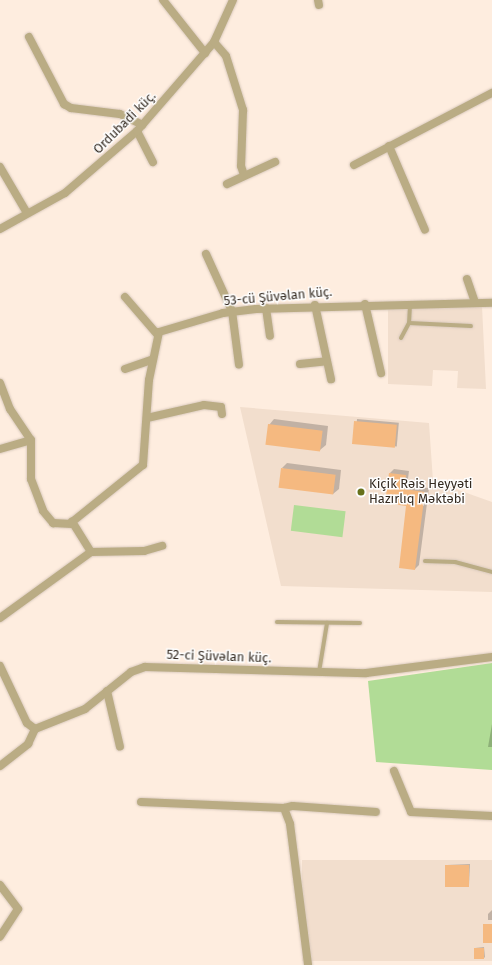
<!DOCTYPE html>
<meta charset="utf-8">
<style>
body{margin:0}
#map{position:relative;width:492px;height:965px;overflow:hidden;background:#feeddf;font-family:"Fira Sans",sans-serif}
div>[style]{position:absolute}
[style*='--x']{left:calc(var(--x)*1px);top:calc(var(--y)*1px);width:calc(var(--w)*1px);rotate:calc(var(--a)*1deg)}
.built>*{inset:0;background:#f2decd;transform-origin:0 0}
.green>*{inset:0;background:#b1dc96;transform-origin:0 0}
.shadow>*{inset:0;background:#0003;transform-origin:0 0}
.building>*{inset:0;background:#f5b980;transform-origin:0 0}
.roads{filter:drop-shadow(0 0 1px #dacabd) drop-shadow(0 0 1px #dacabd)}
.lane>*{height:4px;margin:-2px;padding:0 2px;transform-origin:2px;border-radius:2px;background:#baac84}
.street>*{height:8px;margin:-4px;padding:0 4px;transform-origin:4px;border-radius:4px;background:#baac84}
.dots>*{width:11px;height:11px;translate:-50% -50%;box-sizing:border-box;border:2px solid #fefefe;border-radius:50%}
span{translate:-50% -50%;white-space:nowrap;text-align:center;line-height:1.15;-webkit-text-stroke:3px #fefefe;paint-order:stroke}
.street-label{font-size:13px;color:#342a20}
.poi-label{font-size:13px;color:#342a20}
.left{translate:0 -50%;text-align:left}
</style>
<div id="map">
<div class="built">
<div style="clip-path:polygon(482px 306px,486px 389px,457px 388px,458px 371px,433px 370px,432px 386px,388px 384px,388px 308px)"></div>
<div style="clip-path:polygon(240px 407px,429px 423px,433px 481px,492px 502px,492px 592px,281px 586px)"></div>
<div style="left:492px;top:860px;width:101px;height:190px;rotate:90deg"></div>
</div>
<div class="green">
<div style="left:294px;top:505px;width:52px;height:26px;rotate:7deg"></div>
<div style="clip-path:polygon(492px 663px,492px 770px,376px 762px,368px 681px)"></div>
</div>
<div class="shadow">
<div style="clip-path:polygon(274px 419px,328px 426px,326px 445px,320px 450px,269px 425px)"></div>
<div style="left:357px;top:419px;width:42px;height:24px;rotate:5deg"></div>
<div style="clip-path:polygon(287px 463px,341px 470px,339px 489px,333px 494px,282px 468px)"></div>
<div style="clip-path:polygon(394px 469px,409px 471px,407px 486px,429px 488px,419px 565px,415px 569px,408px 505px,390px 473px)"></div>
<div style="clip-path:polygon(492px 724px,492px 747px,488px 747px)"></div>
<div style="clip-path:polygon(470px 864px,469px 885px,446px 866px,447px 865px)"></div>
<div style="clip-path:polygon(492px 910px,492px 920px,488px 920px,488px 914px)"></div>
<div style="clip-path:polygon(484px 947px,485px 957px,484px 958px,475px 948px)"></div>
</div>
<div class="building">
<div style="left:354px;top:421px;width:43px;height:23px;rotate:5deg"></div>
<div style="left:268px;top:424px;width:55px;height:21px;rotate:7deg"></div>
<div style="left:281px;top:468px;width:55px;height:20px;rotate:7deg"></div>
<div style="clip-path:polygon(389px 473px,406px 475px,404px 489px,425px 492px,415px 570px,399px 568px,406px 506px,385px 503px)"></div>
<div style="left:445px;top:865px;width:24px;height:22px"></div>
<div style="left:483px;top:924px;width:9px;height:19px"></div>
<div style="left:474px;top:948px;width:10px;height:11px"></div>
</div>
<div class="roads">
<div class="lane">
<div style="--x:410;--y:305;--w:18;--a:93"></div>
<div style="--x:409;--y:323;--w:62;--a:2.8"></div>
<div style="--x:401;--y:338;--w:17;--a:-62"></div>
<div style="--x:425;--y:561;--w:30;--a:2"></div>
<div style="--x:455;--y:562;--w:38;--a:15"></div>
<div style="--x:277;--y:622;--w:83;--a:0.7"></div>
<div style="--x:319;--y:672;--w:50;--a:-80.7"></div>
</div>
<div class="street">
<div style="--x:163;--y:0;--w:68;--a:51.6"></div>
<div style="--x:318;--y:0;--w:5;--a:79"></div>
<div style="--x:29;--y:37;--w:76;--a:62.4"></div>
<div style="--x:64;--y:104;--w:8;--a:30"></div>
<div style="--x:71;--y:108;--w:49;--a:7"></div>
<div style="--x:120;--y:114;--w:25;--a:26"></div>
<div style="--x:214;--y:42;--w:18;--a:49"></div>
<div style="--x:226;--y:56;--w:57;--a:72.5"></div>
<div style="--x:243;--y:110;--w:56;--a:92"></div>
<div style="--x:241;--y:166;--w:9;--a:72"></div>
<div style="--x:137;--y:131;--w:35;--a:63"></div>
<div style="--x:389;--y:146;--w:91;--a:66.8"></div>
<div style="--x:354;--y:165;--w:156;--a:-27.6"></div>
<div style="--x:0;--y:167;--w:53;--a:59.6"></div>
<div style="--x:227;--y:184;--w:53;--a:-24.6"></div>
<div style="--x:0;--y:229;--w:74;--a:-29"></div>
<div style="--x:65;--y:193;--w:95;--a:-40.7"></div>
<div style="--x:137;--y:131;--w:118;--a:-49.1"></div>
<div style="--x:214;--y:42;--w:46;--a:-65.7"></div>
<div style="--x:206;--y:254;--w:63;--a:65.5"></div>
<div style="--x:232;--y:311;--w:54;--a:82.6"></div>
<div style="--x:467;--y:279;--w:24;--a:71"></div>
<div style="--x:125;--y:297;--w:49;--a:49.1"></div>
<div style="--x:365;--y:304;--w:71;--a:76.9"></div>
<div style="--x:315;--y:305;--w:76;--a:77.8"></div>
<div style="--x:266;--y:308;--w:28;--a:82"></div>
<div style="--x:300;--y:364;--w:27;--a:-6"></div>
<div style="--x:125;--y:369;--w:28;--a:-19"></div>
<div style="--x:0;--y:383;--w:28;--a:69"></div>
<div style="--x:10;--y:409;--w:37;--a:56"></div>
<div style="--x:31;--y:440;--w:39;--a:90"></div>
<div style="--x:31;--y:479;--w:34;--a:69"></div>
<div style="--x:43;--y:511;--w:16;--a:50"></div>
<div style="--x:53;--y:523;--w:19;--a:3"></div>
<div style="--x:147;--y:418;--w:58;--a:-12.8"></div>
<div style="--x:204;--y:405;--w:17;--a:7"></div>
<div style="--x:221;--y:407;--w:7;--a:82"></div>
<div style="--x:0;--y:449;--w:32;--a:-16"></div>
<div style="--x:91;--y:552;--w:53;--a:-1.1"></div>
<div style="--x:144;--y:551;--w:19;--a:-16"></div>
<div style="--x:0;--y:618;--w:112;--a:-36"></div>
<div style="--x:91;--y:552;--w:36;--a:-122"></div>
<div style="--x:72;--y:522;--w:91;--a:-38.8"></div>
<div style="--x:143;--y:465;--w:85;--a:-86"></div>
<div style="--x:149;--y:380;--w:49;--a:-78.2"></div>
<div style="--x:159;--y:332;--w:67;--a:-16.5"></div>
<div style="--x:223;--y:313;--w:33;--a:-7"></div>
<div style="--x:256;--y:309;--w:236;--a:-1.5"></div>
<div style="--x:0;--y:666;--w:63;--a:64.7"></div>
<div style="--x:27;--y:723;--w:10;--a:37"></div>
<div style="--x:35;--y:729;--w:54;--a:-21.8"></div>
<div style="--x:85;--y:709;--w:59;--a:-38.8"></div>
<div style="--x:131;--y:672;--w:15;--a:-20"></div>
<div style="--x:145;--y:667;--w:221;--a:1.6"></div>
<div style="--x:366;--y:673;--w:127;--a:-7.2"></div>
<div style="--x:107;--y:691;--w:57;--a:76.9"></div>
<div style="--x:0;--y:766;--w:36;--a:-38"></div>
<div style="--x:28;--y:744;--w:17;--a:-65"></div>
<div style="--x:394;--y:771;--w:44;--a:67.5"></div>
<div style="--x:411;--y:812;--w:81;--a:2.8"></div>
<div style="--x:141;--y:802;--w:143;--a:2.4"></div>
<div style="--x:284;--y:808;--w:17;--a:69"></div>
<div style="--x:290;--y:824;--w:142;--a:82.7"></div>
<div style="--x:284;--y:808;--w:9;--a:-13"></div>
<div style="--x:293;--y:806;--w:83;--a:4.1"></div>
<div style="--x:0;--y:885;--w:30;--a:53"></div>
<div style="--x:18;--y:909;--w:33;--a:123"></div>
</div>
</div>
<div class="dots">
<div style="left:361px;top:492px;background:#67711b"></div>
</div>
<div class="street-label">
<span style="left:125px;top:123px;rotate:-45deg">Ordubadi küç.</span>
<span style="left:278px;top:297px;rotate:-5deg">53-cü Şüvəlan küç.</span>
<span style="left:219px;top:657px;rotate:2deg">52-ci Şüvəlan küç.</span>
</div>
<div class="poi-label">
<span class="left" style="left:369px;top:492px">Kiçik Rəis Heyyəti<br>Hazırlıq Məktəbi</span>
</div>
</div>
